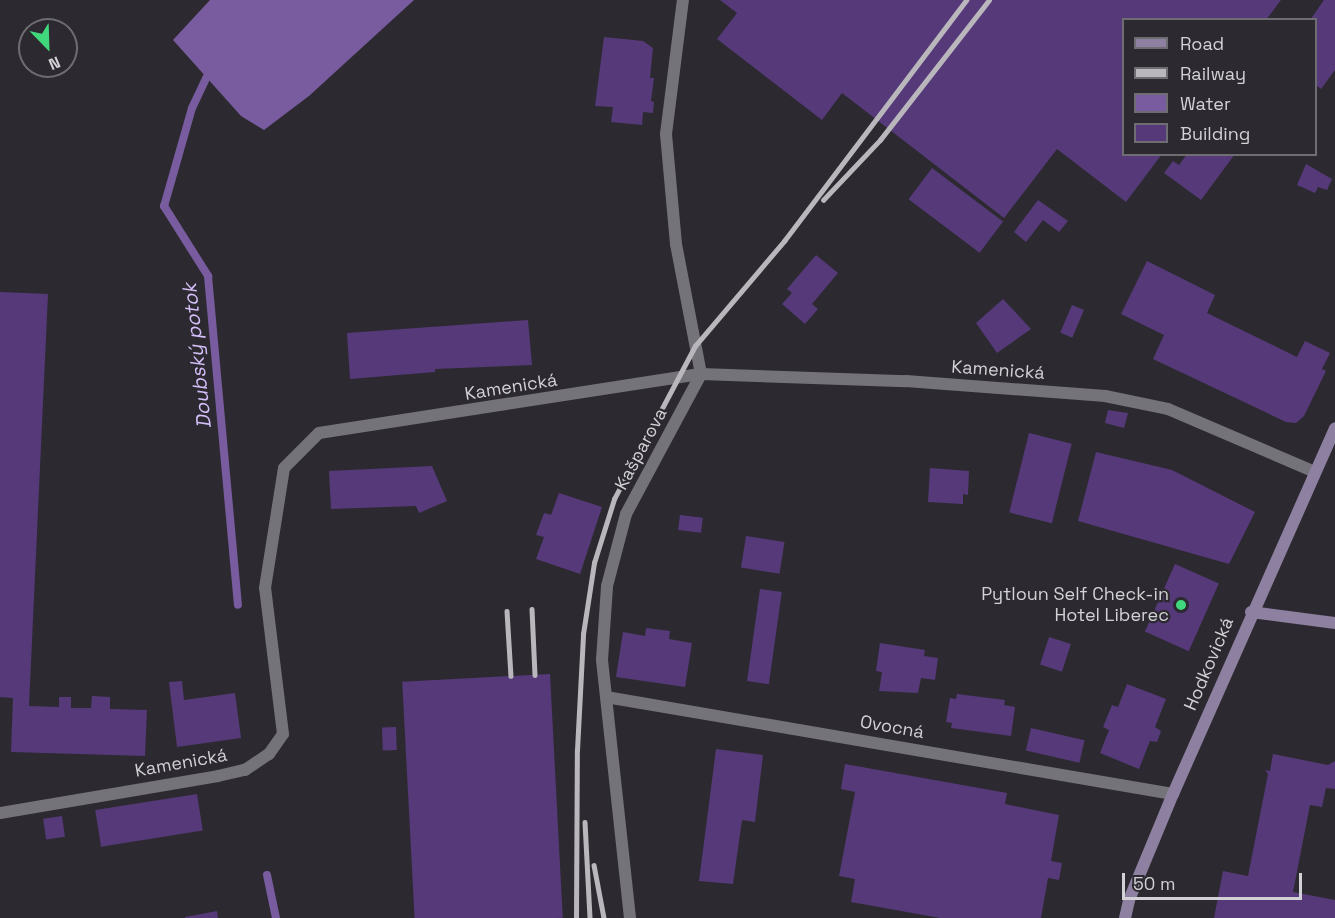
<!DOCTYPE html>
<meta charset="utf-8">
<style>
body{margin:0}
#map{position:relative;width:1335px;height:918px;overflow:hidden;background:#2c2a30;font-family:"Space Grotesk",sans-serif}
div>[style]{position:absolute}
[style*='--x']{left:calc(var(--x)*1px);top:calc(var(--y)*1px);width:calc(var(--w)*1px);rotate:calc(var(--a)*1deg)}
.water>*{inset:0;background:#785c9f}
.stream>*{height:8px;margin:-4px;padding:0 4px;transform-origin:4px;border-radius:4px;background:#785c9f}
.building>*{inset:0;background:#553979;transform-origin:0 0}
.street>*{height:12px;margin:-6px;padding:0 6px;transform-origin:6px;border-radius:6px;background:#75737a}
.secondary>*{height:12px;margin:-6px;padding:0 6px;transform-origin:6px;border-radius:6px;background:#8d80a1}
.rail>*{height:4.5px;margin:-2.25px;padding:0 2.25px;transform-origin:2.25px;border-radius:2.25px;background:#b9b7bc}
.dots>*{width:16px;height:16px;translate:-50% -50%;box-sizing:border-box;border:3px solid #2c2a30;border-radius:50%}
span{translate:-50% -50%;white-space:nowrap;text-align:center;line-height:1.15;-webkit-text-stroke:4.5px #2c2a30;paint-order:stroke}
.street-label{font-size:18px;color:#d2d1d5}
.poi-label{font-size:18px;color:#d2d1d5}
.right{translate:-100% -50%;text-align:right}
.water-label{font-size:20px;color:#d5bff9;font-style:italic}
.legend{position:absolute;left:1122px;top:18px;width:195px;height:138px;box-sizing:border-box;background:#2c2a30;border:2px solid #6e6d72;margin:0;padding:8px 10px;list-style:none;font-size:18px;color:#d2d1d5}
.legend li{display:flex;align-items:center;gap:12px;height:30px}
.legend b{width:30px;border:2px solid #6e6d72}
.north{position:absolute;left:18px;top:18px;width:60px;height:60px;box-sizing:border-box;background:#2c2a30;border:2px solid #6e6d72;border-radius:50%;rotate:157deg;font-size:16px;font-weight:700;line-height:24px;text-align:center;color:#d2d1d5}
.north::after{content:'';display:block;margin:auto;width:21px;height:27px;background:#41d77c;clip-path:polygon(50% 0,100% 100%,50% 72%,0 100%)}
.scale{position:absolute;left:1122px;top:873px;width:180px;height:27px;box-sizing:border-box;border:3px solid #d2d1d5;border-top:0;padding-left:8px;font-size:18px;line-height:21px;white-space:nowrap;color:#d2d1d5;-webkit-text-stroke:4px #2c2a30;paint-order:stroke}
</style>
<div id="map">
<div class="water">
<div style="clip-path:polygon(210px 0,414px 0,309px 96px,264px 130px,241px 116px,173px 40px)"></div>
</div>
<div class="stream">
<div style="--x:210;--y:70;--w:42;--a:115.3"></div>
<div style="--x:192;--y:108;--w:102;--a:105.9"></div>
<div style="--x:164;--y:206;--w:83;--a:57.8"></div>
<div style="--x:208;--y:276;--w:330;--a:84.8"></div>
<div style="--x:267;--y:875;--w:44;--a:78.2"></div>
</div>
<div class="building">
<div style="clip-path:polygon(720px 0,1281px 0,1266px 20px,1124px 20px,1124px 154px,1162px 154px,1126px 202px,1057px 149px,1004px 218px,842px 93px,822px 120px,717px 39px,737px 13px)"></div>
<div style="clip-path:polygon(1324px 0,1335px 0,1335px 70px,1321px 89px,1316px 85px,1316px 20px,1310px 20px)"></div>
<div style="clip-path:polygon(604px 37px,643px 41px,653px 48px,650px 78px,654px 78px,651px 101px,654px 102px,653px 113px,643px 112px,642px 125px,611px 122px,613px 107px,595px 106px)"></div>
<div style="clip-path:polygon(1187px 154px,1235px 154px,1201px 200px,1164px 173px,1173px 161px,1179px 165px)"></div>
<div style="clip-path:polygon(1306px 164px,1332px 179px,1327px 190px,1318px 187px,1315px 193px,1297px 185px)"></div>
<div style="left:932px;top:168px;width:89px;height:39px;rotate:37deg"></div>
<div style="clip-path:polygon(1038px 200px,1068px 221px,1059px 232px,1043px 220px,1026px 242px,1014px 232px)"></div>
<div style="clip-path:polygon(816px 255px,838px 273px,812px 304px,818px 309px,805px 324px,782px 304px,792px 293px,787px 289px)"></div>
<div style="clip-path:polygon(1147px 261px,1215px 295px,1207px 313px,1297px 357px,1305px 341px,1330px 353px,1322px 369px,1326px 371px,1304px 416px,1296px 423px,1286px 422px,1153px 359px,1164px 335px,1121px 314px)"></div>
<div style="clip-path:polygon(0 292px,48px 294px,29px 706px,59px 707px,59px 697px,71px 697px,71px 708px,91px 708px,92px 696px,110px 697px,110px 709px,147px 710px,145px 756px,11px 752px,13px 698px,0 697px)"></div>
<div style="clip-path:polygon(1003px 299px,1031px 329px,997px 353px,976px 323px)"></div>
<div style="left:1072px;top:305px;width:13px;height:30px;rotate:23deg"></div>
<div style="clip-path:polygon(528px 320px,532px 365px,435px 369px,435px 372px,350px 379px,347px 333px)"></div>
<div style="clip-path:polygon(1108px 410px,1128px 413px,1124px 428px,1105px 423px)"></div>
<div style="left:1029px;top:433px;width:44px;height:82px;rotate:14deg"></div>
<div style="clip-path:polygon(1096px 452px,1172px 470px,1255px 512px,1229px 564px,1078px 521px)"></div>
<div style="clip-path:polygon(432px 466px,447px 501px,419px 513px,416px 506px,331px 509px,329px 471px)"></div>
<div style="clip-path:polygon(930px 468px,969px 471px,968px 495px,963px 494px,963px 504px,928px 502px)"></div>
<div style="clip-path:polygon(559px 493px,602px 507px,580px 574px,536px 559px,544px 537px,536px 535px,544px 513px,551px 515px)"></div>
<div style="left:680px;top:515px;width:23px;height:15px;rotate:7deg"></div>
<div style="left:746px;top:536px;width:39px;height:32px;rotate:9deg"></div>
<div style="left:1175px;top:564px;width:48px;height:74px;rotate:24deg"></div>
<div style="left:760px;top:589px;width:22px;height:93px;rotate:8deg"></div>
<div style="clip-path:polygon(646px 628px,670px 631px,669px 639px,692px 643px,685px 687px,616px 677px,623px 632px,645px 636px)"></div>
<div style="left:1049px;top:637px;width:23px;height:29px;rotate:18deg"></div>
<div style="clip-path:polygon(880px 643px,925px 650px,924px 656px,938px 658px,935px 680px,921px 678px,918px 693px,879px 691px,882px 672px,876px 671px)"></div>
<div style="left:550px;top:674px;width:244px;height:148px;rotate:87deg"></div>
<div style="clip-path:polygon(182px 681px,184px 700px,235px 693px,241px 738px,177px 747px,169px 682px)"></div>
<div style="clip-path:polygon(1127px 684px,1166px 699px,1155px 727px,1161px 731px,1157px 742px,1150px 741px,1139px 769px,1100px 753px,1109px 730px,1103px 727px,1112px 705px,1118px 707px)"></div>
<div style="clip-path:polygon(957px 694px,1005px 700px,1004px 705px,1015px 707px,1011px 736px,951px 728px,952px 723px,946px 722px,950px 698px,956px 699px)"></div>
<div style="left:396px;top:727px;width:23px;height:14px;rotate:88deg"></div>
<div style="left:1031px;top:728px;width:55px;height:23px;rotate:13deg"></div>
<div style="clip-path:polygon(716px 749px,763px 755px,755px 822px,742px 820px,733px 884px,699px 881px)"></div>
<div style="clip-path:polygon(1273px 754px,1328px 765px,1335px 761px,1335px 789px,1326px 788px,1322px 807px,1310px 805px,1293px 892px,1335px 900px,1335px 918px,1214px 918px,1223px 871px,1248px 876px,1268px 774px,1265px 770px,1270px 771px)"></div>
<div style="clip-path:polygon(845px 764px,1007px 793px,1005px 804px,1059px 815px,1051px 861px,1062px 863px,1059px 880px,1048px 878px,1041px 918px,940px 918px,851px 902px,855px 879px,839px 876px,855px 792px,841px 789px)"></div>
<div style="left:197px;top:794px;width:37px;height:103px;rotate:81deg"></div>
<div style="left:62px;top:816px;width:21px;height:19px;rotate:82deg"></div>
<div style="clip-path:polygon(217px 911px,218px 918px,185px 918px,185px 917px)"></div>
</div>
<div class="street">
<div style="--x:606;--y:697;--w:575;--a:9.71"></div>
<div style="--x:0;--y:813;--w:221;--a:-9.6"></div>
<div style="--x:218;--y:776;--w:28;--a:-13"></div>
<div style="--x:245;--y:770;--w:29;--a:-34"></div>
<div style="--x:269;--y:754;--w:24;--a:-55"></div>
<div style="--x:283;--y:734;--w:147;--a:-97"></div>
<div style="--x:265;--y:588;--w:121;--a:-81"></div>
<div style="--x:284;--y:468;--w:49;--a:-45"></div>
<div style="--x:319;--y:433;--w:387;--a:-8.8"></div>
<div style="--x:701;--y:374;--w:205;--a:2"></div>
<div style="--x:906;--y:381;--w:200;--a:4.3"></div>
<div style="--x:1105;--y:396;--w:64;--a:11.7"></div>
<div style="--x:1168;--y:409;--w:158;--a:23.2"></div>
<div style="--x:630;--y:918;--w:260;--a:-96.2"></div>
<div style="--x:602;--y:660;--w:74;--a:-86.1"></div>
<div style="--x:607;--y:586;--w:74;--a:-75.2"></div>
<div style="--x:626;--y:514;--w:159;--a:-61.8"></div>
<div style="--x:701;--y:374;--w:132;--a:-100.9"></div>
<div style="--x:676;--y:244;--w:110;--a:-95.2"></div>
<div style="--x:666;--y:134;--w:135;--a:-82.8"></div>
</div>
<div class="secondary">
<div style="--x:1251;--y:612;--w:85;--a:7.5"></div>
<div style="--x:1125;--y:918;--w:18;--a:-77"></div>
<div style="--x:1129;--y:900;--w:115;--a:-67.5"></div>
<div style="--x:1173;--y:794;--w:400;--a:-66.1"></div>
</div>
<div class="rail">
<div style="--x:823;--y:200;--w:83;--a:-46.5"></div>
<div style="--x:880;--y:140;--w:177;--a:-52.1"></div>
<div style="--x:532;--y:609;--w:66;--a:87.4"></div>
<div style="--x:507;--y:611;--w:65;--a:86.5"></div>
<div style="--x:585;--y:822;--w:96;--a:87"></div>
<div style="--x:594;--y:865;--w:54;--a:79.3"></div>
<div style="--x:576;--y:918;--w:168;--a:-89.7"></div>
<div style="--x:577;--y:750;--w:116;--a:-87"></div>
<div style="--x:583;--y:634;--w:72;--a:-81.2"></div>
<div style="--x:594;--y:563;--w:67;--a:-72.6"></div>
<div style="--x:614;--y:499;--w:173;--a:-62.1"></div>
<div style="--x:695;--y:346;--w:138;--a:-49.7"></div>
<div style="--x:784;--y:241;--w:302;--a:-52.9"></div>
</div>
<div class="dots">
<div style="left:1181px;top:605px;background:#41d77c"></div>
</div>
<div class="street-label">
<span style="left:998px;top:370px;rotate:4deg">Kamenická</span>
<span style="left:511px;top:387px;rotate:-9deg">Kamenická</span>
<span style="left:641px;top:449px;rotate:-62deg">Kašparova</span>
<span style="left:1209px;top:664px;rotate:-67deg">Hodkovická</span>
<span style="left:892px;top:727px;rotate:10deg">Ovocná</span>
<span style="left:181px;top:763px;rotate:-10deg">Kamenická</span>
</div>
<div class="poi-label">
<span class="right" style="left:1169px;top:605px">Pytloun Self Check-in<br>Hotel Liberec</span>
</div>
<div class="water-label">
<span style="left:197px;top:356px;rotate:-96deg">Doubský potok</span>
</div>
<ul class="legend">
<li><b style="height:8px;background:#8d80a1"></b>Road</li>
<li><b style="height:8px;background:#b9b7bc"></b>Railway</li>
<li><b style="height:16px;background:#785c9f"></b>Water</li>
<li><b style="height:16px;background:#553979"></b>Building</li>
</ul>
<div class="north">N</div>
<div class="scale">50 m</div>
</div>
